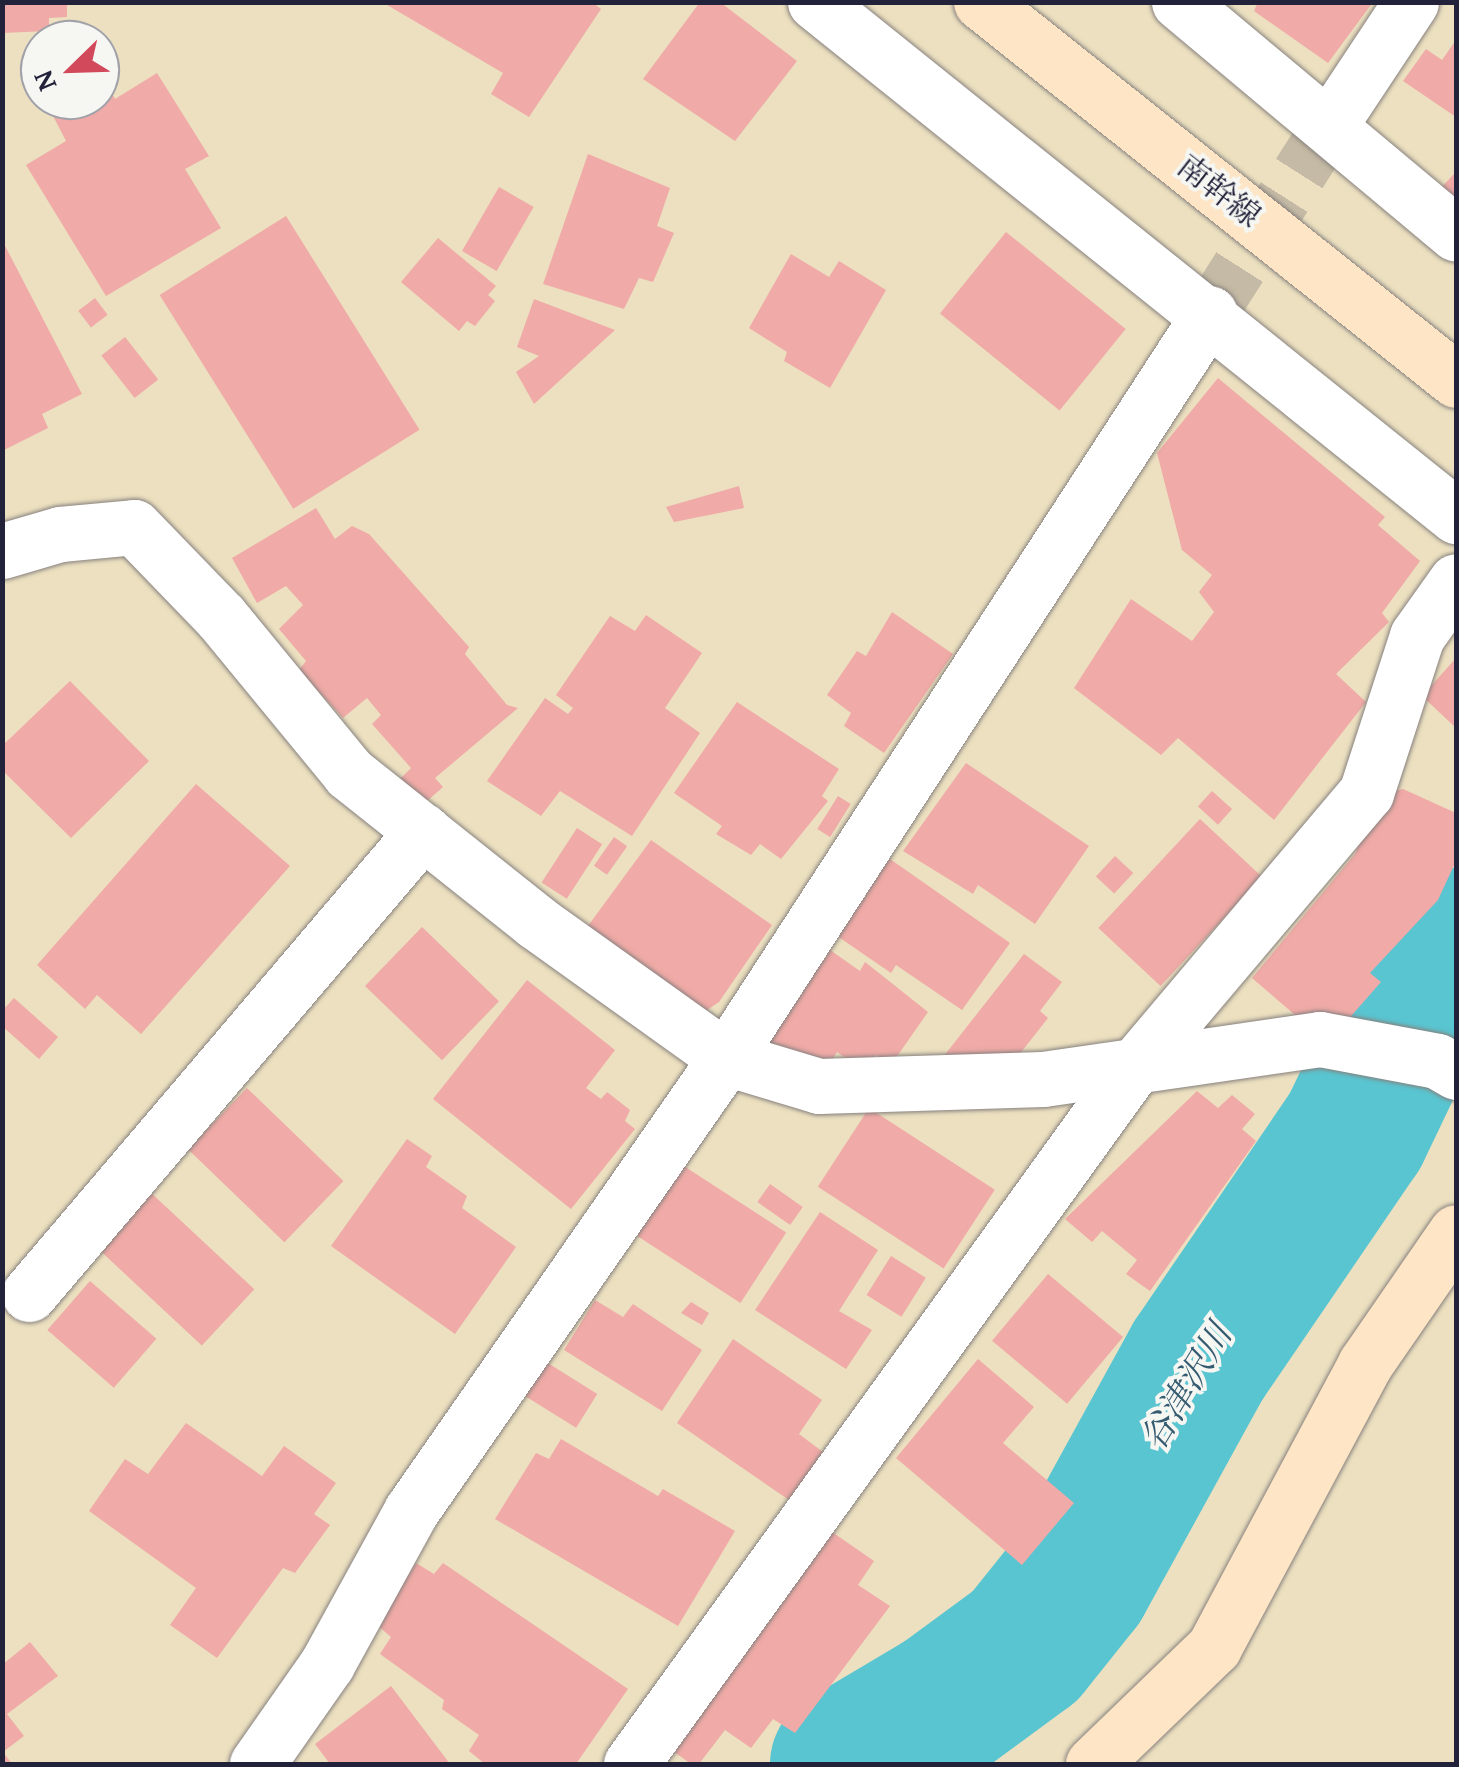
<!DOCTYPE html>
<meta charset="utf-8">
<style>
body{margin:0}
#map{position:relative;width:1459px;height:1767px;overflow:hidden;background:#ece0c0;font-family:"Gentium Book Plus","Noto Serif JP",serif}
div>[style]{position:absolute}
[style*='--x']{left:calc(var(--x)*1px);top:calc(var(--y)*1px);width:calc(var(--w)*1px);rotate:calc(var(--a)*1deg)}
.river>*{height:150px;margin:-75px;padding:0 75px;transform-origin:75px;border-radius:75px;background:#59c5d1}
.building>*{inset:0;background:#f0aaa7;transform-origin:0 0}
.street-tunnel>*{height:55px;margin-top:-27.5px;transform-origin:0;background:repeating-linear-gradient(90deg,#c4baa5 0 55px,transparent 0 83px)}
.roads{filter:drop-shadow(0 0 2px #87817e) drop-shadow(0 0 2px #87817e)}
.street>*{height:55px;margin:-27.5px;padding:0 27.5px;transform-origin:27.5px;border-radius:27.5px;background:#fff}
.secondary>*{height:55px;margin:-27.5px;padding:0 27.5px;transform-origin:27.5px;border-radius:27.5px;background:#fde5c5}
span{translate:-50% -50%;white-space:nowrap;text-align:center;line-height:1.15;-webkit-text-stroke:8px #f6f6f2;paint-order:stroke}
.street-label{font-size:32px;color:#22223b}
.water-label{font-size:35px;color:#355b70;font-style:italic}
.frame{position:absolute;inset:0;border:5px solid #22223b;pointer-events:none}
.north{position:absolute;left:20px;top:20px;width:100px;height:100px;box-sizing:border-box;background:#f6f6f2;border:2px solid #a1a1a9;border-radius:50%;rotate:247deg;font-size:28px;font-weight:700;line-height:40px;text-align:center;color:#22223b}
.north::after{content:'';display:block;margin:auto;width:35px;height:45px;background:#d1495b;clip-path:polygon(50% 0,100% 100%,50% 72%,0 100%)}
</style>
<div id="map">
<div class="river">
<div style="--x:845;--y:1764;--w:117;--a:-30.7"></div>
<div style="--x:946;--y:1704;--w:98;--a:-36.3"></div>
<div style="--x:1025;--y:1646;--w:83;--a:-51.3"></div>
<div style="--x:1077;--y:1581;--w:251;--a:-61.2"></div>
<div style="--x:1198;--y:1361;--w:278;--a:-55.7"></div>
<div style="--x:1355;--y:1131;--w:166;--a:-64.4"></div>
<div style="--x:1427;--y:981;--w:48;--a:-52.7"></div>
</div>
<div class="building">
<div style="clip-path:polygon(2px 2px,67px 2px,67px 17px,49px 18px,49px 31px,2px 33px)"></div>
<div style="clip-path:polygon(382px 2px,592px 2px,601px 9px,529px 117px,491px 94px,503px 73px)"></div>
<div style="clip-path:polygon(700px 2px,720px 2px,797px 61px,735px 141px,643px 79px)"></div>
<div style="clip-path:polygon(1258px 2px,1373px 2px,1328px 63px,1254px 11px)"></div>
<div style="clip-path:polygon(1456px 40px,1456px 117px,1403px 81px,1426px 49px,1442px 60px)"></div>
<div style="clip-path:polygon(157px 73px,209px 156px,185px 169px,221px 228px,106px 296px,26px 165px,66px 141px,50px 110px,67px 100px,100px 100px,103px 78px,115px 99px)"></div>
<div style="clip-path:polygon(588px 154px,670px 188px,657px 226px,674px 233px,653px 282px,639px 278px,624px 309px,543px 284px)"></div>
<div style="clip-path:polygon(1455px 173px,1456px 175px,1456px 208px,1435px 194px)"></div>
<div style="left:499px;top:187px;width:40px;height:74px;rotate:30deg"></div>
<div style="left:286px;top:216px;width:252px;height:149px;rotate:58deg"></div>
<div style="left:1006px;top:232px;width:154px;height:105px;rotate:39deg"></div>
<div style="clip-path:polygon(438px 238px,496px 286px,488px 295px,495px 301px,475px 326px,467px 321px,459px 331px,401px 282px)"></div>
<div style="clip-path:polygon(2px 240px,82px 394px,42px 414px,48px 428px,2px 451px)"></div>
<div style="clip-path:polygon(791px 254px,829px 277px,839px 261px,886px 290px,830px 388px,784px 361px,787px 352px,749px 328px)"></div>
<div style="left:95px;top:298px;width:21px;height:21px;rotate:53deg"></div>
<div style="clip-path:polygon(534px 299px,615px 330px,534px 404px,516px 372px,539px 356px,517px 347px)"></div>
<div style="left:125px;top:337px;width:54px;height:30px;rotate:52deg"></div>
<div style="clip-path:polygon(1218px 378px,1385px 517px,1378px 525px,1420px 561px,1382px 613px,1389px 622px,1336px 674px,1366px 702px,1274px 820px,1178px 738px,1161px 755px,1074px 688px,1131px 599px,1192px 641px,1214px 612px,1199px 592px,1212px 575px,1182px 550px,1157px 453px)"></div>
<div style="clip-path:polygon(739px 486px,744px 508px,674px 522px,666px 507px)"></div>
<div style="clip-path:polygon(316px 508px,335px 539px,352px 526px,369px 534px,469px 647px,465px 654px,507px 705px,518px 708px,435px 778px,443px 787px,418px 809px,394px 785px,411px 768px,372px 724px,381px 715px,367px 698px,343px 718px,299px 670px,306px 661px,279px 629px,303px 605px,286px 586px,257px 603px,232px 558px)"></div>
<div style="clip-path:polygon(892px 612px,953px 654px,884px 753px,844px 726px,851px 713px,827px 695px,857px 651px,866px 656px)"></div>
<div style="clip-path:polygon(646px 615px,702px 653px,665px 708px,700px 733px,632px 836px,560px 791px,541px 816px,487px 781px,545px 698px,568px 714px,573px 708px,556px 695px,610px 616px,635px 631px)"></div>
<div style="clip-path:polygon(1456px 658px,1456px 728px,1422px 696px)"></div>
<div style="clip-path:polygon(70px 681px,149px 761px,71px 838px,2px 770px,2px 746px)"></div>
<div style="clip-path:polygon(737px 702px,839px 769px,822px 796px,828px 801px,781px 859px,760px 844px,751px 855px,716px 834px,722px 826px,674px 793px)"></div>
<div style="clip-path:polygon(966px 763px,1089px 846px,1035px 924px,978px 885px,973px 894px,903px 851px)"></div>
<div style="clip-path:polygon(196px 784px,290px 866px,141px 1034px,97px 995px,85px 1009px,37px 965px)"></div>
<div style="clip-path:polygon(1403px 789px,1456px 813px,1456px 861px,1438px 900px,1370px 973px,1381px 982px,1346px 1022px,1295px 1015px,1252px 978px,1355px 854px,1380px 794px)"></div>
<div style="left:1212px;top:791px;width:27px;height:21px;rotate:42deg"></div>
<div style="left:838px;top:796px;width:15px;height:39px;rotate:32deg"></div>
<div style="left:1200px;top:819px;width:85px;height:149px;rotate:43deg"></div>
<div style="left:577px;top:828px;width:30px;height:65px;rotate:33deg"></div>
<div style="left:614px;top:837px;width:16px;height:35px;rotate:35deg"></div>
<div style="clip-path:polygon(651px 840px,772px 925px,719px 1002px,704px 1012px,585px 930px)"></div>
<div style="clip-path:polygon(880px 852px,1010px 943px,962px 1010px,896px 965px,891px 973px,827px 929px)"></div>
<div style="left:1115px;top:856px;width:25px;height:28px;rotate:43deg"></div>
<div style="left:422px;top:927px;width:107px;height:82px;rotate:44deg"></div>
<div style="clip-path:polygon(830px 950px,860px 971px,865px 962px,928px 1012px,891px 1065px,876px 1055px,864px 1071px,837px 1052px,826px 1069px,752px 1046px,816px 956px,823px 961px)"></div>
<div style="clip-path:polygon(1024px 954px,1062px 982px,1040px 1011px,1048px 1018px,1011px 1065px,936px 1066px)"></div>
<div style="clip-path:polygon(527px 980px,615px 1050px,586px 1088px,601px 1099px,607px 1092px,630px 1110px,625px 1121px,635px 1129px,571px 1209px,433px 1099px)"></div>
<div style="clip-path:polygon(14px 998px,58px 1037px,39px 1059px,2px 1026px,2px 1011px)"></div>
<div style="left:247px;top:1088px;width:134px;height:85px;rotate:44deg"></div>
<div style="clip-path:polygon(1197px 1091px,1218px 1108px,1232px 1095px,1255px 1114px,1242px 1129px,1256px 1141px,1150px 1291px,1126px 1274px,1137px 1260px,1102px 1231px,1092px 1242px,1065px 1219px)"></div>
<div style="left:869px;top:1108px;width:150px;height:94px;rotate:33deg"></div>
<div style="clip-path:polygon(407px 1139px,432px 1156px,426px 1167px,467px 1196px,462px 1208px,516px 1247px,455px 1334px,331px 1246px)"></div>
<div style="left:673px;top:1159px;width:135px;height:84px;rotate:33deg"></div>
<div style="left:770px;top:1184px;width:40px;height:22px;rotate:35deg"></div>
<div style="left:149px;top:1191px;width:144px;height:77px;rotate:43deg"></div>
<div style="clip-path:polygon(820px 1212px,878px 1250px,839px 1311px,872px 1330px,846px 1369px,755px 1310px)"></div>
<div style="left:891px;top:1256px;width:41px;height:46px;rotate:32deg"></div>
<div style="left:1048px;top:1274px;width:98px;height:87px;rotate:40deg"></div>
<div style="left:90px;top:1281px;width:88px;height:65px;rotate:41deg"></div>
<div style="clip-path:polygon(595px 1300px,623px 1317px,633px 1304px,702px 1350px,662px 1411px,564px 1350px)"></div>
<div style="clip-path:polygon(691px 1302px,709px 1313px,702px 1325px,681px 1313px)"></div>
<div style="clip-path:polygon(733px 1339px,822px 1400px,799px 1434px,823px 1452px,789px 1500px,677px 1423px)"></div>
<div style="clip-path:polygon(978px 1359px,1034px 1407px,1003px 1443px,1074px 1503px,1022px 1565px,896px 1458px)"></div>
<div style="left:543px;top:1360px;width:64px;height:40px;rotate:32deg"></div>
<div style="clip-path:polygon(186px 1423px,262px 1476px,284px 1446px,336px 1483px,314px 1514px,330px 1525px,295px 1573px,283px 1568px,217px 1658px,170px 1625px,196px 1588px,89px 1511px,125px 1459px,148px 1474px)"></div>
<div style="clip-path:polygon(561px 1439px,658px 1496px,663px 1489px,735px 1531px,678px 1626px,495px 1519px,536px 1453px,549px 1459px)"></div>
<div style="clip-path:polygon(819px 1523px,874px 1561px,858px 1585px,890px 1606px,795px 1733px,773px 1719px,751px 1748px,725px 1730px,699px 1764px,691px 1764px,656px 1739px)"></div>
<div style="clip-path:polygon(416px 1563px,434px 1574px,443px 1563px,628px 1689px,576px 1764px,485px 1764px,469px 1751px,479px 1735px,442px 1709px,444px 1700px,380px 1654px,391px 1637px,377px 1625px)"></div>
<div style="clip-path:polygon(30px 1642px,58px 1676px,7px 1714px,24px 1736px,3px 1752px,12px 1764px,2px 1764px,2px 1665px)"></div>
<div style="clip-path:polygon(391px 1686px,450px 1764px,330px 1764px,315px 1744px)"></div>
</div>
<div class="street-tunnel">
<div style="--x:1210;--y:313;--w:225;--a:-57.5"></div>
</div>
<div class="roads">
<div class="street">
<div style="--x:815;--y:2;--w:822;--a:38.73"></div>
<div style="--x:1179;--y:2;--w:361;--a:39.9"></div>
<div style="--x:1331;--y:123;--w:145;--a:-56.5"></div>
<div style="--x:2;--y:551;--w:60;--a:-16.3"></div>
<div style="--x:60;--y:534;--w:74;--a:-5.4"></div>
<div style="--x:134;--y:527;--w:125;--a:46"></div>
<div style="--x:221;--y:617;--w:202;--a:50.6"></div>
<div style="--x:349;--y:773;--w:239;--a:38.5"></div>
<div style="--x:536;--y:922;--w:234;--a:35.6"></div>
<div style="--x:726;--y:1058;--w:97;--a:16.8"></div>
<div style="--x:819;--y:1086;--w:224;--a:-1.8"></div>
<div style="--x:1043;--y:1079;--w:280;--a:-8.2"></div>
<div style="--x:1320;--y:1039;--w:119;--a:10.6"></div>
<div style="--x:1437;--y:1061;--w:22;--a:30"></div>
<div style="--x:29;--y:1294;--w:608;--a:-49.6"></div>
<div style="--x:257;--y:1764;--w:122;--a:-55"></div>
<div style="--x:327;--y:1664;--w:175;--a:-61.2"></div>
<div style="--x:411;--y:1511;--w:552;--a:-55.19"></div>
<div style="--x:726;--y:1058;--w:888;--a:-56.99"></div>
<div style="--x:631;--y:1764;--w:861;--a:-54.17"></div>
<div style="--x:1135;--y:1066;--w:358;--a:-49.8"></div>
<div style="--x:1366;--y:793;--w:165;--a:-72"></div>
<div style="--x:1417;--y:636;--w:67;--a:-54.7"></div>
</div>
<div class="secondary">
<div style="--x:981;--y:2;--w:607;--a:38.51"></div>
<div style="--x:1093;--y:1764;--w:168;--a:-44"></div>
<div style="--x:1214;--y:1647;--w:321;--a:-61.9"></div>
<div style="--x:1365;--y:1364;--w:160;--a:-55.4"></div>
</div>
</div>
<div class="street-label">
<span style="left:1219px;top:191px;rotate:38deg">南幹線</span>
</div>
<div class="water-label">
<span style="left:1186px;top:1387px;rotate:-59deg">谷津沢川</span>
</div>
<div class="frame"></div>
<div class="north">N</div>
</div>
